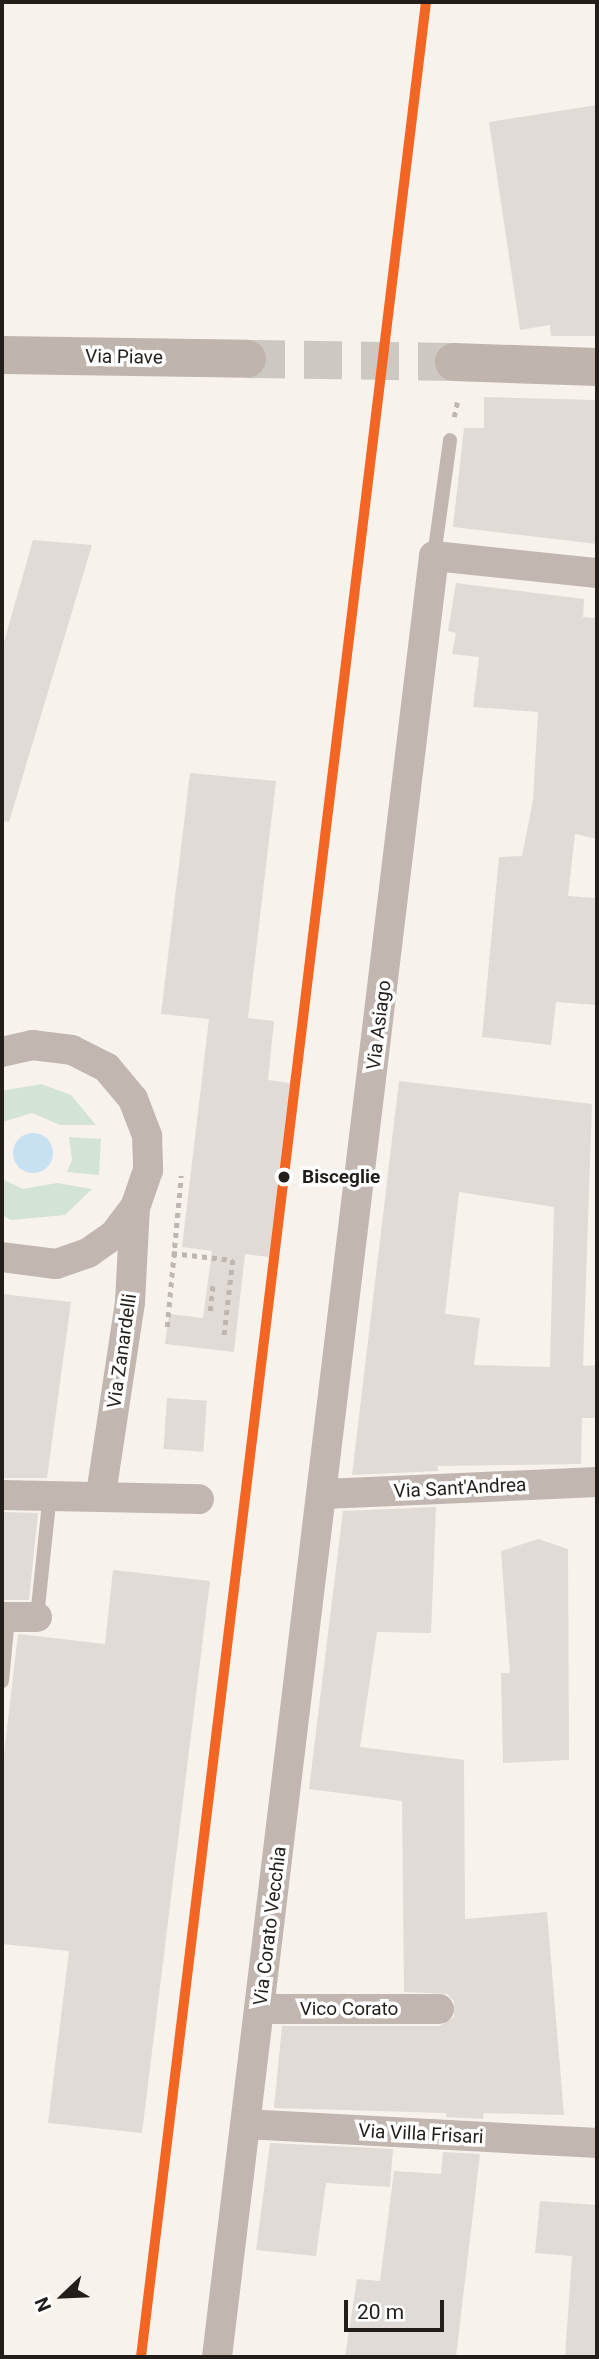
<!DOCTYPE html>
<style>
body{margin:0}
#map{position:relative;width:599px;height:2359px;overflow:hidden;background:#f8f2ec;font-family:Roboto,sans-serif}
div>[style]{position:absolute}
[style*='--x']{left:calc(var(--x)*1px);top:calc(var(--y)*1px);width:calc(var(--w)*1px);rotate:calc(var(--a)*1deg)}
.green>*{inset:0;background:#d3e3d5}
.water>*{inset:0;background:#c7e0f2}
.round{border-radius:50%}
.building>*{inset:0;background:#e0dbd6;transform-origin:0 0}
.secondary-tunnel>*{height:38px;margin-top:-19px;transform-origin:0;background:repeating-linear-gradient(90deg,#cdc8c2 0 38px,transparent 0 57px)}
.path>*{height:4.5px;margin-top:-2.25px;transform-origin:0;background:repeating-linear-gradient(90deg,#bfb6b0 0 5px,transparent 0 10px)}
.lane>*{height:14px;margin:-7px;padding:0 7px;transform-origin:7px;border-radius:7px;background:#c1b6b0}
.street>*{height:30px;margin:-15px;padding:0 15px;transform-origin:15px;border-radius:15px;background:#c1b6b0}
.secondary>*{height:38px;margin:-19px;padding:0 19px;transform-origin:19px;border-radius:19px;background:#c0b5ac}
.rail-1>*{height:10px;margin:-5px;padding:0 5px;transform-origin:5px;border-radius:5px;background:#f26522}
.dots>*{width:19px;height:19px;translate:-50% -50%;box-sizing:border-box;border:4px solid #fff;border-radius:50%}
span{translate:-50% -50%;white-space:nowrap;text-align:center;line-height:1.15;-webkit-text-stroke:7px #fff;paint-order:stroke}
.street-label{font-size:19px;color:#231e1a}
.stop-label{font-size:19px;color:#231e1a;font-weight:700}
.left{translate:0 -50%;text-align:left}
.frame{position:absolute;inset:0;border:4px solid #231e1a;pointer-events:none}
.north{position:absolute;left:28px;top:2261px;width:70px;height:70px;-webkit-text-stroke:5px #fff;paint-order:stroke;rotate:247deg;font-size:19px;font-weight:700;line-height:28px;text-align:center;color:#231e1a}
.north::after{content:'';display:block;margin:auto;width:24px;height:32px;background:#231e1a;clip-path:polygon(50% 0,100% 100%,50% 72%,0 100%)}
.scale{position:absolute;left:344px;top:2300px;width:100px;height:32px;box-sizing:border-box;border:4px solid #231e1a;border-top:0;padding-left:9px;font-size:21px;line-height:24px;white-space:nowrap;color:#231e1a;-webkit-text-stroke:5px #fff;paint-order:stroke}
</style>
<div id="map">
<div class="green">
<div style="clip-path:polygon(41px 1084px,71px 1095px,96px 1125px,60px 1125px,32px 1113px,2px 1122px,2px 1091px)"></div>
<div style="clip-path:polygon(69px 1137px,101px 1139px,99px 1175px,67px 1172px,72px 1160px)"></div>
<div style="clip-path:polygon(2px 1179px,23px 1189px,57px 1183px,92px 1189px,65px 1215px,11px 1220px,2px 1215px)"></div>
</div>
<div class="water">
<div class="round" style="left:13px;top:1133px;width:40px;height:40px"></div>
</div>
<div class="building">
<div style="clip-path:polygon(597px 105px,597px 336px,551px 336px,550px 325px,520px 330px,489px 122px)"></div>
<div style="clip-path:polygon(484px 397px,597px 400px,597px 544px,453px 527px,464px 428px,484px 428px)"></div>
<div style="clip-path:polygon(33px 540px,92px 545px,9px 822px,2px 821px,2px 649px)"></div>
<div style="clip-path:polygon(456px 583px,584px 599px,583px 617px,597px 618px,597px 839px,575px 834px,568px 896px,597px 898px,597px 1005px,556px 1002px,551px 1045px,482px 1037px,499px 857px,522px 856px,533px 800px,538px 712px,473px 707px,479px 657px,452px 654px,456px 633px,448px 631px)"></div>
<div style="clip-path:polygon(190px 773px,276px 781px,248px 1018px,274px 1021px,268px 1080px,290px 1083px,269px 1257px,245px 1254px,234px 1352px,165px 1344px,169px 1314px,203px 1318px,212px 1251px,182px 1247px,209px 1019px,161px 1014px)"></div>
<div style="clip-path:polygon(evenodd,399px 1081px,592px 1104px,583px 1366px,597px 1365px,597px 1418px,582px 1418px,581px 1464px,438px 1466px,438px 1471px,352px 1475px,399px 1081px,459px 1192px,554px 1207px,550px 1367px,474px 1365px,480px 1318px,445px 1314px,459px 1192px)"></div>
<div style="clip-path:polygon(2px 1294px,71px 1302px,47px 1478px,2px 1478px)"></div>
<div style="left:167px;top:1398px;width:40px;height:51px;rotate:4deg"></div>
<div style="clip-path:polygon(436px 1507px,431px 1633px,377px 1632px,360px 1747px,464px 1760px,465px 1919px,547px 1912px,564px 2115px,484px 2113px,483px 2119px,446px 2117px,446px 2113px,274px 2108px,282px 2026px,439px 2026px,454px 2017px,454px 2001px,447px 1994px,404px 1992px,402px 1801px,309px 1789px,343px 1511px)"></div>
<div style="clip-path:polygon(2px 1512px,38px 1513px,29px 1600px,2px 1600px)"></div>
<div style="clip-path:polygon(538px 1539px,568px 1549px,569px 1760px,503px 1763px,501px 1673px,510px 1673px,501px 1551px)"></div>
<div style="clip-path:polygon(113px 1570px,210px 1581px,142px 2133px,48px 2123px,69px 1951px,2px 1944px,2px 1771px,18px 1634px,105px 1644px)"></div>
<div style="clip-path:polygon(270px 2143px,393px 2149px,390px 2187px,326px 2183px,316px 2256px,256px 2250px)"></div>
<div style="clip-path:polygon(443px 2152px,480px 2154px,456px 2357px,345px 2357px,357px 2279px,380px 2281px,394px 2171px,441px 2174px)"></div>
<div style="clip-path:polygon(540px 2201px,597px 2205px,597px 2357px,565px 2357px,572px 2256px,535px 2253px)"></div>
</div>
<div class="secondary-tunnel">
<div style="--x:247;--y:359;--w:207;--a:0.8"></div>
</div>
<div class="path">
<div style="--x:454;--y:417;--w:19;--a:-78"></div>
<div style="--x:172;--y:1253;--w:61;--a:6.5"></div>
<div style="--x:233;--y:1260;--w:79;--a:96.6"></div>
<div style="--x:210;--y:1311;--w:29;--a:-84"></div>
<div style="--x:167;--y:1327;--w:152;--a:-84.7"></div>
</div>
<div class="lane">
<div style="--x:434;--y:556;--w:117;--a:-82.1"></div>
<div style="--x:37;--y:1617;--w:124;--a:-84"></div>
<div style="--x:2;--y:1681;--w:64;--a:-84.6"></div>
</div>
<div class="street">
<div style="--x:2;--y:1052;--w:31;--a:-13"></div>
<div style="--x:32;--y:1045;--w:40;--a:7.1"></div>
<div style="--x:72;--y:1050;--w:39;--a:27"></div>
<div style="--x:107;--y:1068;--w:40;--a:50"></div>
<div style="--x:133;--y:1099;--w:40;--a:69"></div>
<div style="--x:147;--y:1136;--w:34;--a:88"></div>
<div style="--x:148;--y:1170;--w:39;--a:109"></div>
<div style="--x:135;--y:1207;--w:34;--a:127"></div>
<div style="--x:115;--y:1234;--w:33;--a:145"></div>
<div style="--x:88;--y:1253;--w:34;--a:161"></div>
<div style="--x:56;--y:1264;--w:54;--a:-172.6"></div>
<div style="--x:101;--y:1494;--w:194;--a:-81.4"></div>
<div style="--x:130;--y:1302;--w:95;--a:-87"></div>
<div style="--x:324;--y:1494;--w:273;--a:-2.5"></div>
<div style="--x:2;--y:1495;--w:197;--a:1.2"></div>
<div style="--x:2;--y:1617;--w:35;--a:0"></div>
<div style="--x:260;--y:2009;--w:179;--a:0"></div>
<div style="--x:246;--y:2124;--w:352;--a:3.1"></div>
<div style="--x:217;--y:2357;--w:1814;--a:-83.13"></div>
<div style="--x:434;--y:556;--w:164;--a:6"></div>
</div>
<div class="secondary">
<div style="--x:2;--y:355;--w:245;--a:0.9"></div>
<div style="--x:454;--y:362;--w:143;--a:2"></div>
</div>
<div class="rail-1">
<div style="--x:141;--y:2357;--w:2372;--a:-83.1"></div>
</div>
<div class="dots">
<div style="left:284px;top:1177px;background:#231e1a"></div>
</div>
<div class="street-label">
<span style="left:124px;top:357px;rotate:1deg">Via Piave</span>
<span style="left:379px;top:1025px;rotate:-83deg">Via Asiago</span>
<span style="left:122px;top:1351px;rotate:-82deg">Via Zanardelli</span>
<span style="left:460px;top:1488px;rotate:-3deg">Via Sant'Andrea</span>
<span style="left:270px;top:1926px;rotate:-83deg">Via Corato Vecchia</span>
<span style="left:349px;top:2009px">Vico Corato</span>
<span style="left:421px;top:2134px;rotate:3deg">Via Villa Frisari</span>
</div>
<div class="stop-label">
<span class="left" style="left:302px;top:1177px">Bisceglie</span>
</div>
<div class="frame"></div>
<div class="north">N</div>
<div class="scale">20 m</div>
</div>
